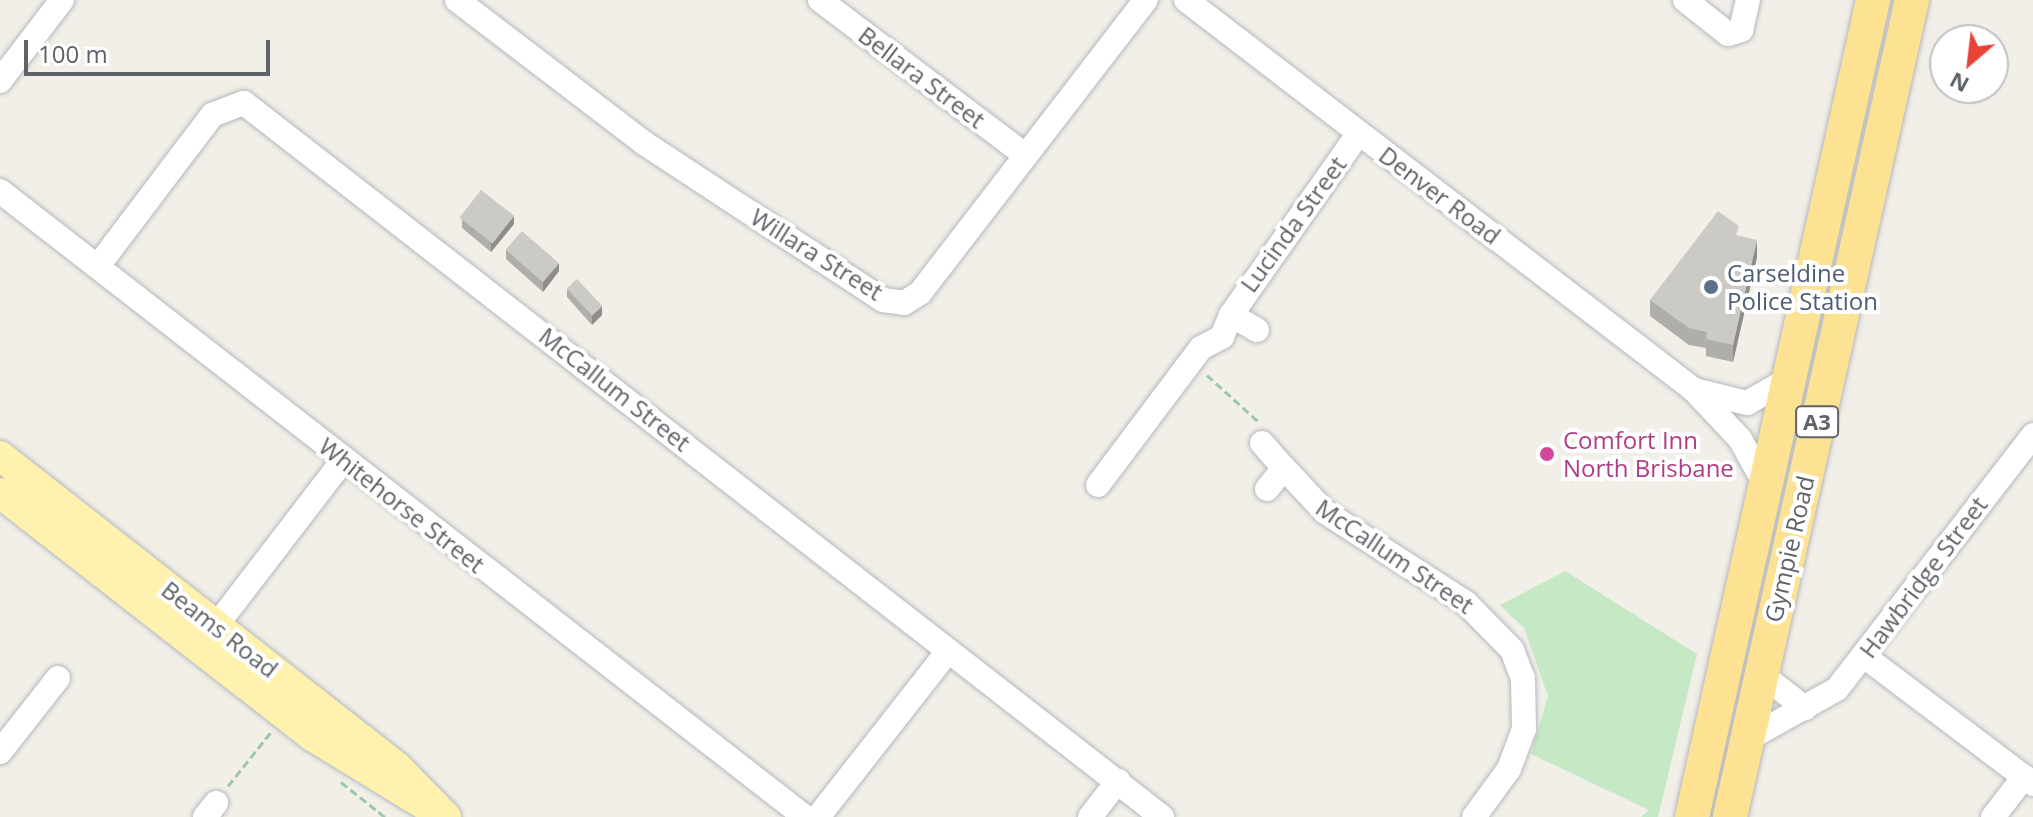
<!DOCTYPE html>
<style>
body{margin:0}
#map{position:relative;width:2033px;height:817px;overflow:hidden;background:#f1efe8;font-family:"Open Sans",sans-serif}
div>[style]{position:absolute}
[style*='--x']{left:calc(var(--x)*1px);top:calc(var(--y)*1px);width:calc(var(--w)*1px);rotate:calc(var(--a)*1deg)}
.green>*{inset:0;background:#c5e8c5}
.path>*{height:3px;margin-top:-1.5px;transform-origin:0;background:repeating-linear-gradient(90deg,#9cc7a9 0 8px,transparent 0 12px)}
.roads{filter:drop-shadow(0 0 2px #b5b8bc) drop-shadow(0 0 2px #b5b8bc)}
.minor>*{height:24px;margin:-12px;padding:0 12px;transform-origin:12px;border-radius:12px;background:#fff}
.major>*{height:30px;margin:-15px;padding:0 15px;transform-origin:15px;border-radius:15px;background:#fff2af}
.highway>*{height:34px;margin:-17px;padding:0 17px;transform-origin:17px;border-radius:17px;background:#fde293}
.wall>*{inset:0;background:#afaea9}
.shaded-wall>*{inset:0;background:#8f8d8a}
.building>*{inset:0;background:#cccac5;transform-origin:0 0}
.dots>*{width:22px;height:22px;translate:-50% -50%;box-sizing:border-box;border:4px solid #fff;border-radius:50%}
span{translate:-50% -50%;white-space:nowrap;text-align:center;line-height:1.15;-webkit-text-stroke:8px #fff;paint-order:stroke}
.shield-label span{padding:2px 6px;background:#fff;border:2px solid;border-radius:6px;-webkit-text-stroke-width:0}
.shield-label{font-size:22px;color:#5f6368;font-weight:700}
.street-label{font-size:24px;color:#5f6368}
.service-label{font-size:24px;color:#4e5e75}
.left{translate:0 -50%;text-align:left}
.hotel-label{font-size:24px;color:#b23c85}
.north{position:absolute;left:1929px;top:24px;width:80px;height:80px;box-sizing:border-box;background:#fff;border:2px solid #bfc1c3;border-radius:50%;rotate:208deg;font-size:22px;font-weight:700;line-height:32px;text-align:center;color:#5f6368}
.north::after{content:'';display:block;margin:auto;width:28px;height:36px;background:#ea4335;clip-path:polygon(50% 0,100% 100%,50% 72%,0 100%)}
.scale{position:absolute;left:24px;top:40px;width:246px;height:36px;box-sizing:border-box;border:4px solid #5f6368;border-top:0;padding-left:10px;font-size:24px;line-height:28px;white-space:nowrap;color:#5f6368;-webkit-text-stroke:6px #fff;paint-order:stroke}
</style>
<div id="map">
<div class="green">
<div style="clip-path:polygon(1565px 571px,1697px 654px,1658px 817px,1641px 817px,1649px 810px,1531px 754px,1548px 696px,1524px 628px,1500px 605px)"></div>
</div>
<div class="path">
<div style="--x:1207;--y:375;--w:72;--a:42.2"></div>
<div style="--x:341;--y:782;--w:56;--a:38.5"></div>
<div style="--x:228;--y:786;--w:69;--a:-51.5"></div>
</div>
<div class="roads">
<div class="minor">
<div style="--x:457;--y:0;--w:235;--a:37.4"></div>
<div style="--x:644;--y:143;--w:286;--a:33.3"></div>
<div style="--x:883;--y:300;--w:21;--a:8"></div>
<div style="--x:904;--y:303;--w:19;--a:-32"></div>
<div style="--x:920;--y:293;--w:370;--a:-52.4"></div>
<div style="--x:820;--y:0;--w:257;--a:37.1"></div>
<div style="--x:1186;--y:0;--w:640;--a:37.51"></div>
<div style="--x:1694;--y:390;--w:67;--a:46.8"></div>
<div style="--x:1740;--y:439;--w:51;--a:60.9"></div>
<div style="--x:1685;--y:0;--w:55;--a:38.3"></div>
<div style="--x:1728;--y:34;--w:14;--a:-17"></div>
<div style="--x:1741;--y:30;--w:31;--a:-77"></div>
<div style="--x:0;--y:81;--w:102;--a:-52.6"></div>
<div style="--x:0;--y:191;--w:1020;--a:37.87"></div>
<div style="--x:98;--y:266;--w:189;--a:-52.9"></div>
<div style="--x:212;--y:115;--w:34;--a:-21"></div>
<div style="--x:244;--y:103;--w:1163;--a:37.87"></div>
<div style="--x:1231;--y:315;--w:221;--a:-54.9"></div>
<div style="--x:1694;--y:390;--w:55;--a:13.8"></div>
<div style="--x:1747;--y:403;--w:48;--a:-29.7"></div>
<div style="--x:1262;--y:443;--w:33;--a:49"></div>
<div style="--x:1284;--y:468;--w:27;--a:129"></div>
<div style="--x:1284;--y:468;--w:60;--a:47"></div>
<div style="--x:1325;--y:512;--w:168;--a:32.8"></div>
<div style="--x:1466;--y:603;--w:66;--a:45.6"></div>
<div style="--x:1512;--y:650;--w:30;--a:69"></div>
<div style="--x:1523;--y:678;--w:51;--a:88.9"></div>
<div style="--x:1524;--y:729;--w:43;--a:110.6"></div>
<div style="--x:1509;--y:769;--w:59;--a:126.1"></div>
<div style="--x:1098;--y:485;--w:171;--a:-53.1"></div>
<div style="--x:1201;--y:348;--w:24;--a:-28"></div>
<div style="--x:1222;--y:337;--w:24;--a:-68"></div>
<div style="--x:1231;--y:315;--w:30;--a:30"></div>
<div style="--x:216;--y:626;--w:210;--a:-52.5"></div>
<div style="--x:1864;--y:656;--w:212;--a:37.1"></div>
<div style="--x:1761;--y:674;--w:56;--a:37.7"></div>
<div style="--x:1746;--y:740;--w:104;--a:-29.3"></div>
<div style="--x:1837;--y:689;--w:321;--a:-52.3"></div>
<div style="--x:0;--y:752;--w:94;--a:-51.9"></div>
<div style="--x:205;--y:817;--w:18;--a:-52"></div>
<div style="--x:818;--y:817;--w:211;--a:-51.9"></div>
<div style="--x:1090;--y:817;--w:46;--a:-52.1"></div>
<div style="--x:1993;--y:817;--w:51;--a:-52.2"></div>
</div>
<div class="major">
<div style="--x:0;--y:456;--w:504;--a:38.07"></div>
<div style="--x:397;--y:767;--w:70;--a:45.6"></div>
<div style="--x:0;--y:493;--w:395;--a:37.9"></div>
<div style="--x:312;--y:736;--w:132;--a:31.4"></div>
</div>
<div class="highway">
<div style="--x:1692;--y:817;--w:837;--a:-77.51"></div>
<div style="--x:1730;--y:817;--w:837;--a:-77.44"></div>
</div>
</div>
<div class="wall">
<div style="clip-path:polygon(462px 219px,514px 224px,491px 252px,462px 228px)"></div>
<div style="clip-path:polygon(1739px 236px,1757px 257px,1733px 362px,1706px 356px,1706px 348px,1689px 345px,1650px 316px,1650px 300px)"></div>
<div style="clip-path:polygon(506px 250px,559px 271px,543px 292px,506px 259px)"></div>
<div style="clip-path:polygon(567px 289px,602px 315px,592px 325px,567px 297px)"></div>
</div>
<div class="shaded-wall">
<div style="clip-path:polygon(514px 216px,514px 224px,491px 252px,491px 243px)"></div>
<div style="clip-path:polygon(1757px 240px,1757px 257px,1733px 362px,1733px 345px)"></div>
<div style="clip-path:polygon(559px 263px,559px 271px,543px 292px,543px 283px)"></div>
<div style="clip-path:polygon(602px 306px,602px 315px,592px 325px,592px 316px)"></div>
</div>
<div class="building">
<div style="left:481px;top:190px;width:42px;height:35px;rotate:38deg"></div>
<div style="clip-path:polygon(1718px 211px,1739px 226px,1736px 235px,1757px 240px,1733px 345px,1706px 339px,1707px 332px,1689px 328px,1650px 300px)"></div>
<div style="left:522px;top:231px;width:49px;height:25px;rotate:41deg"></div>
<div style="left:577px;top:279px;width:37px;height:14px;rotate:47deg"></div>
</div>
<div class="dots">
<div style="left:1711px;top:287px;background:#5c6f8a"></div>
<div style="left:1547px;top:454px;background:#d1479c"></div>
</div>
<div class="shield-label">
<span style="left:1817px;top:422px">A3</span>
</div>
<div class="street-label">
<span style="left:922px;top:77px;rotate:37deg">Bellara Street</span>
<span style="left:1440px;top:195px;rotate:37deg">Denver Road</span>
<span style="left:1293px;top:224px;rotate:-54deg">Lucinda Street</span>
<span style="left:817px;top:254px;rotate:32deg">Willara Street</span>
<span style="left:615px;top:389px;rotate:38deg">McCallum Street</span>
<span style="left:402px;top:505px;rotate:38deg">Whitehorse Street</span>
<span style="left:1789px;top:549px;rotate:-77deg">Gympie Road</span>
<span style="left:1395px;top:556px;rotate:34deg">McCallum Street</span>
<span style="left:1923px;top:577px;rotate:-53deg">Hawbridge Street</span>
<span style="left:220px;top:629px;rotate:38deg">Beams Road</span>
</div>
<div class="service-label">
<span class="left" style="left:1727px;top:287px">Carseldine<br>Police Station</span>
</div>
<div class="hotel-label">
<span class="left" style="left:1563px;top:454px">Comfort Inn<br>North Brisbane</span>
</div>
<div class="north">N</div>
<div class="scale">100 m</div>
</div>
